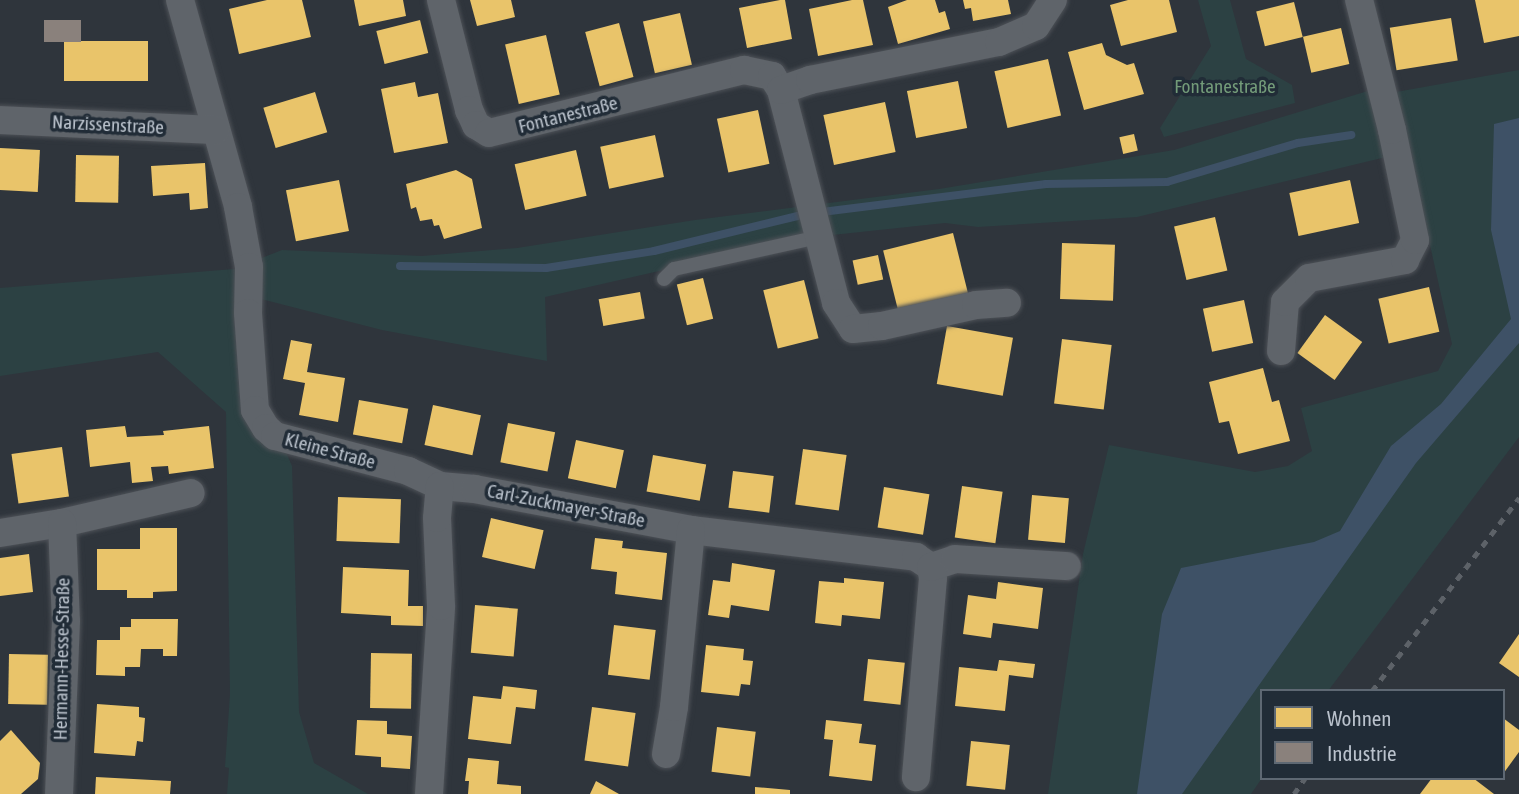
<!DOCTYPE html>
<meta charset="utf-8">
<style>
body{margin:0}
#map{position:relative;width:1519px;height:794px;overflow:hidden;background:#2f353c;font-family:"Asap Condensed",sans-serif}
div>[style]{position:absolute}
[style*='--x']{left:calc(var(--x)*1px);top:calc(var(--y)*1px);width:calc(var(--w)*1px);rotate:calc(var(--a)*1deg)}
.green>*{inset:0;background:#2c4143}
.water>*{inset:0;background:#3e5166}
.homes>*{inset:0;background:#e9c46a;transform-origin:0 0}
.industry>*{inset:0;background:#8a817c;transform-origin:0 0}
.stream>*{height:8px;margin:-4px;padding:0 4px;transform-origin:4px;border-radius:4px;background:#3e5166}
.roads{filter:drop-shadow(0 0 2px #4d5157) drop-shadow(0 0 2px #4d5157)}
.service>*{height:14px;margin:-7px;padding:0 7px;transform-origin:7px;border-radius:7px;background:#5f646a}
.minor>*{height:28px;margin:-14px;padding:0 14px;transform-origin:14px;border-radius:14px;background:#5f646a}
.rail>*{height:5px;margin-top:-2.5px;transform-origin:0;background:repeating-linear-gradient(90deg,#5d6268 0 7px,transparent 0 14px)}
span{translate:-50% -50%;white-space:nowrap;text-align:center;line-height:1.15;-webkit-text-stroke:7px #212c37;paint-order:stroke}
.park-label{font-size:19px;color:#739b79}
.street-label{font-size:19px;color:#bac2cc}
.legend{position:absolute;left:1260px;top:689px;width:245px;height:91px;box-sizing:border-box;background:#212c37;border:2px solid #5e6873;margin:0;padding:9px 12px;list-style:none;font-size:21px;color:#bac2cc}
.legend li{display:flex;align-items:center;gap:14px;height:35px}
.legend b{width:35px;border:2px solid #5e6873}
</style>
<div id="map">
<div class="green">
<div style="clip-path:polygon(1198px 0,1230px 0,1246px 59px,1292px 85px,1295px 103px,1164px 137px,1160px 128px,1211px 46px)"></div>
<div style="clip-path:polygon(1519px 70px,1519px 437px,1328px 691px,1262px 691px,1262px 778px,1251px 794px,1048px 794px,1083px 554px,1109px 445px,1255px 472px,1288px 466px,1312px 451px,1301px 408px,1438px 371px,1452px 344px,1396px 92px)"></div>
<div style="clip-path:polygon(1371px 90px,1386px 157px,1137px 217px,978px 227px,945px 223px,804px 238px,545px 297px,547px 361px,382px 330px,261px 299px,267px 408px,292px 466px,299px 712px,314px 763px,368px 794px,227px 794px,229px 768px,225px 767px,230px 694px,226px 412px,158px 352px,0 376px,0 288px,234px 269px,282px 250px,422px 256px,517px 248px,695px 220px,939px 189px,1174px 150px)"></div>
</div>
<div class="water">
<div style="clip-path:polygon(1519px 118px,1519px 343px,1416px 463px,1182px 794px,1137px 794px,1162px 614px,1181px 568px,1314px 542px,1340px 531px,1391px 446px,1441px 404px,1511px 319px,1491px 230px,1494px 124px)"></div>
</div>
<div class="homes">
<div style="clip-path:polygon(267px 0,302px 0,311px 37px,239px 54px,229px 9px)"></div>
<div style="clip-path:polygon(354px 0,403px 0,406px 16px,359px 26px)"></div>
<div style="clip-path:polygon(470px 0,511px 0,515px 17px,477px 26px)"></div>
<div style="clip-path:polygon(780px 0,785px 0,792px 39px,747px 48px,739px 8px)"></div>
<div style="clip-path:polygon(852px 0,863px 0,873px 45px,818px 56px,809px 9px)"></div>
<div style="clip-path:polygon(907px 0,935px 0,939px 13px,945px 11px,950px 29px,898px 44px,888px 7px)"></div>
<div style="clip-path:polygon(963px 0,1008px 0,1011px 14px,973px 21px,971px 8px,965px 9px)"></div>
<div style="clip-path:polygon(1128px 0,1169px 0,1177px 32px,1121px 46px,1110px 5px)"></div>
<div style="clip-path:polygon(1475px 0,1519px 0,1519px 36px,1484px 43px)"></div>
<div style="left:1294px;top:2px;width:36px;height:39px;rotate:76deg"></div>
<div style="left:680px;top:13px;width:53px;height:38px;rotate:77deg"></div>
<div style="left:1451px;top:18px;width:43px;height:62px;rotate:81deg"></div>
<div style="left:420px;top:20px;width:34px;height:45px;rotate:76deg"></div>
<div style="left:619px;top:23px;width:56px;height:35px;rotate:75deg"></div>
<div style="left:1341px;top:28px;width:37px;height:39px;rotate:77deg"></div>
<div style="left:546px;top:35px;width:61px;height:42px;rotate:77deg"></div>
<div style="left:148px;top:41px;width:40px;height:84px;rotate:90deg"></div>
<div style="clip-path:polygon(1102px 43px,1106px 55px,1127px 65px,1134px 63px,1144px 94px,1084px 110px,1068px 52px)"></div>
<div style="left:1048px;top:59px;width:58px;height:55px;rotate:77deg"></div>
<div style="left:958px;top:81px;width:48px;height:52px;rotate:79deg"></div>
<div style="clip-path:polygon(415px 82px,418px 97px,438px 93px,448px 143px,394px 153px,381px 89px)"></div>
<div style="left:315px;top:92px;width:42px;height:54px;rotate:73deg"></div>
<div style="left:885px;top:102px;width:51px;height:63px;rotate:78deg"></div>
<div style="left:758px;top:110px;width:55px;height:42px;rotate:78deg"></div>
<div style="left:1134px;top:134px;width:17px;height:15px;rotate:77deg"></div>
<div style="left:655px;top:135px;width:43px;height:56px;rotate:78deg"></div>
<div style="left:0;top:148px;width:40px;height:42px;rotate:3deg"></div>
<div style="left:576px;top:150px;width:47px;height:63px;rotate:77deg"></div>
<div style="left:76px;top:155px;width:43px;height:47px;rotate:1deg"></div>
<div style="clip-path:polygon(205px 163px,208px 208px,190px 210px,189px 193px,153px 196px,151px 166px)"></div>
<div style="clip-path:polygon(456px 170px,472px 179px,482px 228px,444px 239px,439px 225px,434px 226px,432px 219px,420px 221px,416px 207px,411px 209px,406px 184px)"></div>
<div style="left:339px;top:180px;width:52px;height:54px;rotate:79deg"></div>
<div style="left:1350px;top:180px;width:44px;height:62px;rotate:78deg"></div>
<div style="left:1215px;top:217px;width:55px;height:42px;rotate:77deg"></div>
<div style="left:953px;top:233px;width:62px;height:72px;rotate:76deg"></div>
<div style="left:1062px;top:243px;width:53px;height:56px;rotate:2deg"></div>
<div style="left:878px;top:255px;width:25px;height:26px;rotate:78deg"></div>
<div style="left:703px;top:278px;width:42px;height:27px;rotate:76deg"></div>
<div style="left:804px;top:280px;width:60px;height:42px;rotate:76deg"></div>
<div style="left:1429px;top:287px;width:46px;height:52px;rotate:77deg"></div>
<div style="left:640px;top:292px;width:27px;height:42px;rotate:80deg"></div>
<div style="left:1244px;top:300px;width:44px;height:42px;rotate:78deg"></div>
<div style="left:1325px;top:315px;width:46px;height:47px;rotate:36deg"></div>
<div style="left:947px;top:326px;width:67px;height:59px;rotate:10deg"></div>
<div style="left:1062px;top:339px;width:50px;height:65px;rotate:7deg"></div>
<div style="clip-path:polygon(291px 340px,312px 344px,307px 372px,345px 378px,338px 422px,299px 415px,305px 383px,283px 379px)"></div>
<div style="clip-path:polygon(1263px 368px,1272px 402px,1279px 400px,1290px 441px,1238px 454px,1229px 421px,1219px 423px,1209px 382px)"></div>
<div style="left:359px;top:400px;width:50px;height:35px;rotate:10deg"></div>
<div style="left:433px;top:405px;width:49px;height:41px;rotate:12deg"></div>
<div style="left:508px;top:423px;width:48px;height:40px;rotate:11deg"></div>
<div style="clip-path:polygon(125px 426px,127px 437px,164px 435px,163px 431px,209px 426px,214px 468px,169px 474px,168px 466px,151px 467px,153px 481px,132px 483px,130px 462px,90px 467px,86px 430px)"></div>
<div style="left:576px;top:440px;width:49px;height:39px;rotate:12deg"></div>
<div style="left:62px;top:447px;width:50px;height:51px;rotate:82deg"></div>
<div style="left:803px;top:449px;width:44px;height:56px;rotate:8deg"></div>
<div style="left:653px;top:455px;width:54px;height:37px;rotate:10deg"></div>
<div style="left:733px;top:471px;width:41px;height:37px;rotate:7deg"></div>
<div style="left:962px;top:486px;width:41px;height:52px;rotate:8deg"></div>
<div style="left:884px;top:487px;width:46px;height:41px;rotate:9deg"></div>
<div style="left:1032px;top:495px;width:37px;height:45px;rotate:5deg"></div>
<div style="left:338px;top:497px;width:63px;height:44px;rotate:2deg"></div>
<div style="left:491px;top:518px;width:54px;height:40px;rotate:13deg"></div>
<div style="clip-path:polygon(140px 528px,177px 528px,177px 591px,153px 592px,153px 598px,127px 598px,127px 590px,97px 590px,97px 549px,140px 549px)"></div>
<div style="clip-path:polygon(595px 538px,623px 541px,622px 548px,667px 553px,662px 600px,615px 594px,617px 572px,591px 569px)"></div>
<div style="clip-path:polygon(29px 554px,33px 592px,0 596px,0 558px)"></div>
<div style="clip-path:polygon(732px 563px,775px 570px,769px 611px,731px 605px,729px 618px,708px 615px,713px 580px,730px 582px)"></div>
<div style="clip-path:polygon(343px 567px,409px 570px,408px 606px,423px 606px,423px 626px,391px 625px,391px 616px,341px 613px)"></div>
<div style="clip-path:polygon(844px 578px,884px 582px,880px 619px,842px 615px,841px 626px,815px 623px,819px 581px,844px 583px)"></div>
<div style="clip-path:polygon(998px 582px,1043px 588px,1038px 629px,993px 623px,991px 638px,963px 634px,968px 595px,996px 599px)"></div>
<div style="left:475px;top:605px;width:43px;height:48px;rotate:5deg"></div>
<div style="clip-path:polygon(131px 619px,178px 619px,177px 656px,163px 656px,163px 649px,141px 649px,140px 667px,125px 667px,125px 676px,96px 675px,97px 640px,120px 640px,120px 627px,131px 627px)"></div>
<div style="left:614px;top:625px;width:42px;height:50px;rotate:7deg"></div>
<div style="clip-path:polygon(1519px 634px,1519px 677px,1499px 663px)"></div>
<div style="clip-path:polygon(706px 645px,744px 649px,743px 660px,753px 661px,750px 685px,741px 684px,739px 696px,701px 692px)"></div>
<div style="left:371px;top:653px;width:41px;height:55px;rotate:1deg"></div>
<div style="left:9px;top:654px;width:39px;height:50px;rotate:1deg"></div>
<div style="left:868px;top:659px;width:37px;height:42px;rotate:6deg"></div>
<div style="clip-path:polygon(999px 660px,1035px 664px,1033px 678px,1009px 675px,1005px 711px,955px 706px,959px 667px,997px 671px)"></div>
<div style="clip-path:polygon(503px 686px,537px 690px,535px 709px,516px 707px,511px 744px,468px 739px,473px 696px,501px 699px)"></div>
<div style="clip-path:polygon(97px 704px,139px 707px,139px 717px,145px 718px,143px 742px,137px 741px,135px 756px,94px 753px)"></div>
<div style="left:592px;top:707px;width:44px;height:54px;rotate:8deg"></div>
<div style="clip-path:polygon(1503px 718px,1519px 730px,1519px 752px,1503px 774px)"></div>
<div style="clip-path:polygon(357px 720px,387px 721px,387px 734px,412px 736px,410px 769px,381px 767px,381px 757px,355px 755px)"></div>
<div style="clip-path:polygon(826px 720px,862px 724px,859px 743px,876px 745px,872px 781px,829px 776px,833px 740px,824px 739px)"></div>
<div style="left:717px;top:727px;width:39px;height:45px;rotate:7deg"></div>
<div style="clip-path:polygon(11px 730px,40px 763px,38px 779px,21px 794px,0 794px,0 741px)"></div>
<div style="left:971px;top:741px;width:39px;height:45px;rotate:6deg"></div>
<div style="clip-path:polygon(468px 758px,499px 761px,497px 784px,521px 786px,521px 794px,468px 794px,469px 781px,465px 781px)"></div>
<div style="clip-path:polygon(96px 777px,171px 781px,170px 794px,95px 794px)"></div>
<div style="clip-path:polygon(1432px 778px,1473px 778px,1494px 794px,1420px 794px)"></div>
<div style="clip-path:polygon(596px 781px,619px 794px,590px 794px)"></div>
<div style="clip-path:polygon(755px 787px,790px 790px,790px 794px,755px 794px)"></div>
</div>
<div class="industry">
<div style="left:44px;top:20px;width:37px;height:22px"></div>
</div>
<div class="stream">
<div style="--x:822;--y:212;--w:226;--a:-7.1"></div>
<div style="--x:1046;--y:184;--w:121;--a:-0.9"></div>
<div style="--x:1167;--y:182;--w:137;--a:-16.6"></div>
<div style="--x:1298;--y:143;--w:54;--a:-8.6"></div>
<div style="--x:400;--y:266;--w:146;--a:0.8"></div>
<div style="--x:546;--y:268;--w:109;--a:-8.9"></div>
<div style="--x:654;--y:251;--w:152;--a:-13.7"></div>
</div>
<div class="roads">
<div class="service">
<div style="--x:664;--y:279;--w:14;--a:-45"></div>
<div style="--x:674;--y:269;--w:148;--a:-12.5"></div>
</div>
<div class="minor">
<div style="--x:180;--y:0;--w:215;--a:74.3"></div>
<div style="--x:238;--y:207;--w:61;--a:79.6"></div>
<div style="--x:249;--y:267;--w:46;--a:91.2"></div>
<div style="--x:248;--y:313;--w:97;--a:85.9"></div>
<div style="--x:255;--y:410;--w:21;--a:59"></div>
<div style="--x:266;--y:428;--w:12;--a:42"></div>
<div style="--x:275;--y:436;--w:138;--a:14.7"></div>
<div style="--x:408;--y:471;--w:35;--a:25"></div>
<div style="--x:440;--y:486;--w:35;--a:5"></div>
<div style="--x:475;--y:489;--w:220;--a:10.7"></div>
<div style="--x:691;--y:530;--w:227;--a:6.8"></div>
<div style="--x:916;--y:557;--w:18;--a:34"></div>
<div style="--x:931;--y:567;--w:11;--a:80"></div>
<div style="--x:933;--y:578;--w:200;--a:94.9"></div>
<div style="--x:441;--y:0;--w:114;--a:75.7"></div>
<div style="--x:469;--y:110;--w:17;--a:65"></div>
<div style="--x:476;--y:125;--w:15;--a:32"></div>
<div style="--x:489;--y:133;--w:263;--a:-13.9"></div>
<div style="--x:744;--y:70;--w:29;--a:12"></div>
<div style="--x:772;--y:76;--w:17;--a:57"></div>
<div style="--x:781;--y:90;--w:220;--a:75.5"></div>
<div style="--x:836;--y:303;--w:31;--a:57"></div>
<div style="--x:853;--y:329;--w:29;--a:-6"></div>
<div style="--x:882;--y:326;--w:96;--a:-12.6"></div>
<div style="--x:976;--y:305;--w:31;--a:-4"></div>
<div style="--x:781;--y:90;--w:31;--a:-19"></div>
<div style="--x:810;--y:80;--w:193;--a:-11.4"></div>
<div style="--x:999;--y:42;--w:40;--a:-23.4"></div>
<div style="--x:1036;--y:26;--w:31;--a:-57"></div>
<div style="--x:0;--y:120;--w:216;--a:2.7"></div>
<div style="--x:1281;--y:351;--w:49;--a:-85.3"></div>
<div style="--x:1285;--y:302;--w:34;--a:-45"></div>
<div style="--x:1309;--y:278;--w:98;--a:-10.6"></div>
<div style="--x:1405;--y:260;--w:22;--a:-63"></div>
<div style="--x:1415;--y:240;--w:112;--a:-101.8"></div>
<div style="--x:1392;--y:130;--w:134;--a:-104.2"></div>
<div style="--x:62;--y:523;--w:132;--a:-13.1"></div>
<div style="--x:0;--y:533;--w:63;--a:-9.2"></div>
<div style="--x:62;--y:523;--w:98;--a:87.7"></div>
<div style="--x:66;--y:621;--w:173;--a:92.3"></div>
<div style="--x:931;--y:567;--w:25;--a:-18"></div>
<div style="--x:955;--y:559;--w:112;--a:3.6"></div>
<div style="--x:666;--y:754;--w:48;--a:-80.3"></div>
<div style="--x:674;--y:707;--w:178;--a:-84.5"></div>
<div style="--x:429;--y:794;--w:188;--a:-86.3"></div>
<div style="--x:441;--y:606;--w:88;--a:-92.6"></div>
<div style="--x:437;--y:518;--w:32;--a:-85"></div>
</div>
</div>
<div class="rail">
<div style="--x:1372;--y:691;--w:243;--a:-52.7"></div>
<div style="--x:1294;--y:794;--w:19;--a:-55"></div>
</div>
<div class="park-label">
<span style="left:1225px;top:87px">Fontanestraße</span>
</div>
<div class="street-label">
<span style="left:568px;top:115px;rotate:-14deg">Fontanestraße</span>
<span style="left:108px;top:125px;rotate:3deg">Narzissenstraße</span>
<span style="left:330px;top:451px;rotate:15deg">Kleine Straße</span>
<span style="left:566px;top:506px;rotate:11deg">Carl-Zuckmayer-Straße</span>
<span style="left:62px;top:659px;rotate:-89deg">Hermann-Hesse-Straße</span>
</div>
<ul class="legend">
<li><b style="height:19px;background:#e9c46a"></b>Wohnen</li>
<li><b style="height:19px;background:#8a817c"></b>Industrie</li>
</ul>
</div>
